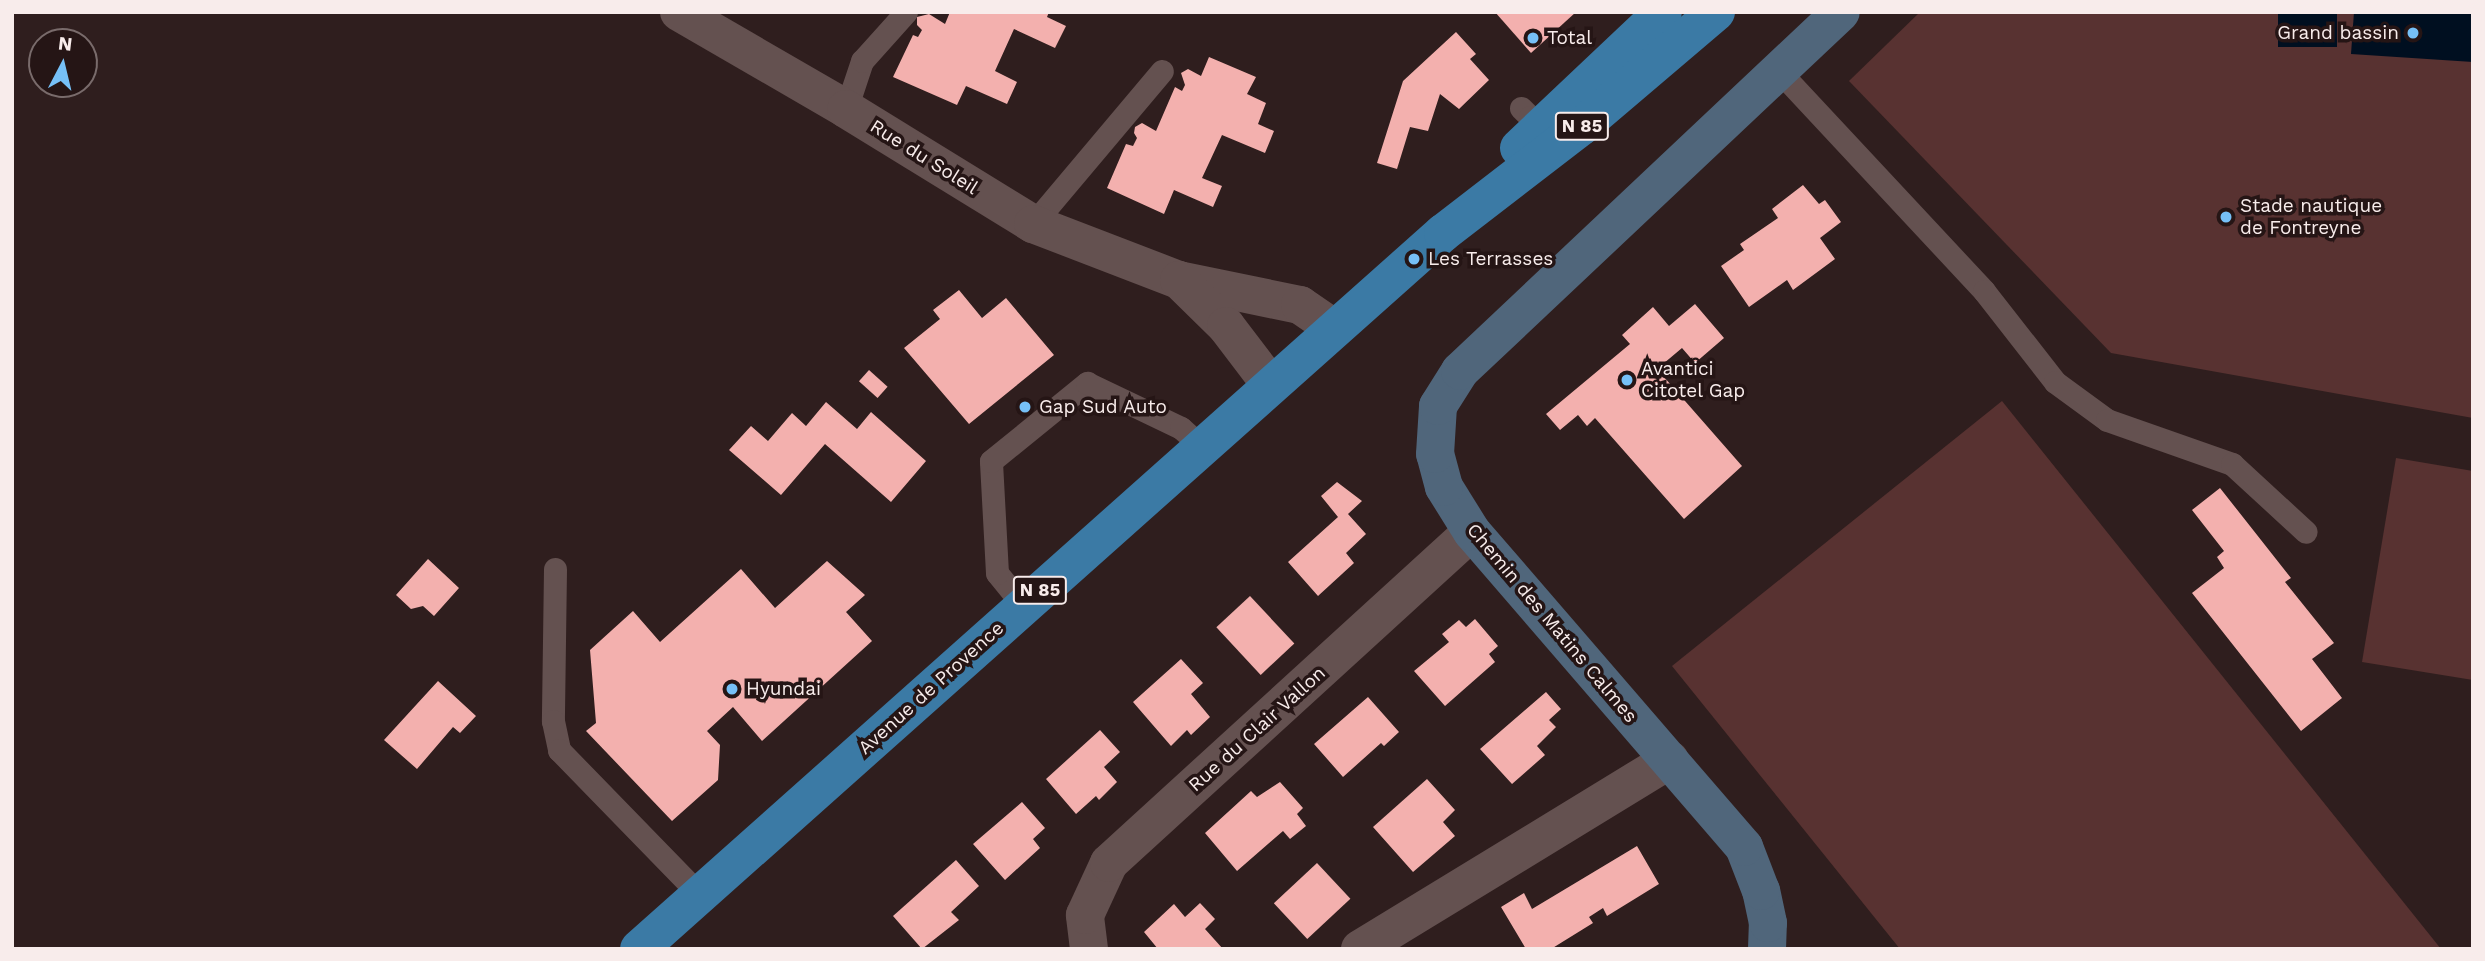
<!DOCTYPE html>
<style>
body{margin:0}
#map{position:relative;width:2485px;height:961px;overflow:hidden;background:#2f1e1e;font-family:"Work Sans",sans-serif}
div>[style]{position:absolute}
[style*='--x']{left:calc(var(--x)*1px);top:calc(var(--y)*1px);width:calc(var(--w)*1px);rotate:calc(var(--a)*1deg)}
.green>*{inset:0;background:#583231}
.water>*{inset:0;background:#000f20;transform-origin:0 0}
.building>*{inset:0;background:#f3b0ae;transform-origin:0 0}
.lane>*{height:23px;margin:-11.5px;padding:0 11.5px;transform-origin:11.5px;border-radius:11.5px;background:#645150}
.street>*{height:38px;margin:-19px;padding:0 19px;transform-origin:19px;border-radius:19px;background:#645150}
.secondary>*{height:38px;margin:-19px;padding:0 19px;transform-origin:19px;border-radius:19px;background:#50667b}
.primary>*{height:38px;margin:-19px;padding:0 19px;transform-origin:19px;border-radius:19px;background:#3b7aa5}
.dots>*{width:19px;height:19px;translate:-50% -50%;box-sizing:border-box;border:4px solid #251515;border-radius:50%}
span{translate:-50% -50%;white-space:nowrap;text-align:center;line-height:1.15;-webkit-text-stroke:7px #251515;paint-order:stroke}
.shield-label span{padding:2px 5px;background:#251515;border:2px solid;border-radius:5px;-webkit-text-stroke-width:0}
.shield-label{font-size:18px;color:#f8eceb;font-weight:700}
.poi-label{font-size:19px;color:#f8eceb}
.right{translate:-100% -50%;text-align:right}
.left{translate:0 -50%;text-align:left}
.street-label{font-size:19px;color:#f8eceb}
.frame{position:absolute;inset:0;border:14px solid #f8eceb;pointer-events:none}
.north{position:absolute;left:28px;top:28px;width:70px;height:70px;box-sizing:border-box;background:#251515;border:2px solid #796b6b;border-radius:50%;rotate:7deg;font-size:19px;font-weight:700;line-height:28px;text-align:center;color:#f8eceb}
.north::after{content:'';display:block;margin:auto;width:24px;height:32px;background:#76c0f7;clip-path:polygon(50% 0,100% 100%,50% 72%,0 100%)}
</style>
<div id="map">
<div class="green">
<div style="clip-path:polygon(1920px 12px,2473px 12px,2473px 418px,2111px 353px,1849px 81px)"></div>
<div style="clip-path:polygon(2002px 401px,2441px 949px,1900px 949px,1672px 666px)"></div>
<div style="clip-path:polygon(2396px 458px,2473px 471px,2473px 680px,2362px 662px)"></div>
</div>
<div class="water">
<div style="left:2278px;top:12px;width:59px;height:35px"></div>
<div style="clip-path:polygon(2354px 12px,2473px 12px,2473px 62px,2351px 54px)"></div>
</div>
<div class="building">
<div style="clip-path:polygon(950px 12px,1049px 12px,1047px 17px,1066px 26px,1055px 48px,1014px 29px,995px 71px,1017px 82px,1007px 104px,966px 86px,957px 105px,893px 77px,913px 35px,918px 37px,922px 30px,917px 25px,917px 17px,929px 14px,945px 24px)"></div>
<div style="clip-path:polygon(1495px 12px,1576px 12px,1531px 53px)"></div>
<div style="clip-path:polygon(1456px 32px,1476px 54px,1470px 59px,1489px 80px,1459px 109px,1440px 94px,1428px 131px,1410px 127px,1397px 169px,1377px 163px,1403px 81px)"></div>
<div style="clip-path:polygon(1209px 57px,1256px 77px,1247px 94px,1266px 103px,1258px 124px,1274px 131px,1265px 153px,1222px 135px,1202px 178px,1222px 186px,1213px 207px,1174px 190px,1164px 214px,1107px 188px,1126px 144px,1133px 146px,1137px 138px,1134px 133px,1135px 127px,1142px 123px,1156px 131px,1175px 87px,1182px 91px,1185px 85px,1181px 73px,1188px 69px,1201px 76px)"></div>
<div style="clip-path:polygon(1803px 185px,1819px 204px,1825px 200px,1841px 222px,1820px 238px,1835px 259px,1793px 290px,1787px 280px,1749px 307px,1721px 266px,1744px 250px,1740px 244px,1778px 218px,1772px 209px)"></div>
<div style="clip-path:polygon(959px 290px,982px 318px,1006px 298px,1054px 355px,969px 424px,904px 348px,940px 319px,933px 310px)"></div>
<div style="clip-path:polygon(1695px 304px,1724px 338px,1695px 363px,1682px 348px,1657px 369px,1742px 466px,1684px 519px,1595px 418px,1587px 426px,1578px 415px,1560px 430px,1546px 414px,1630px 344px,1622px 335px,1653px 307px,1669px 326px)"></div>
<div style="left:869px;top:370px;width:25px;height:15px;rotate:42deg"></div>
<div style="clip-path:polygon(826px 402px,857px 429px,871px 412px,926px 461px,891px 502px,825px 444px,781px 495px,729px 450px,751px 426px,768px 441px,792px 413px,806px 426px)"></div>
<div style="clip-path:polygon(1337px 482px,1362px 501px,1348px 514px,1366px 534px,1346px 553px,1354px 563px,1318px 596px,1288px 562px,1338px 517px,1321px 496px)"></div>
<div style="clip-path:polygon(2220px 488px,2291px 578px,2285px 582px,2334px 643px,2312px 659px,2342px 698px,2301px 731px,2192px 593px,2224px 568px,2217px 557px,2224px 551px,2192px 510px)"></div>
<div style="clip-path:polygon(428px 559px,459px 588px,434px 616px,423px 606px,411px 609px,396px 595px)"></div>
<div style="clip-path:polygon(827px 561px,865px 595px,846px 612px,872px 641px,762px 741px,733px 707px,707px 731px,720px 745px,718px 780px,672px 821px,586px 731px,596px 723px,590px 650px,633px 611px,660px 642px,741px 569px,775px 608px)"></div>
<div style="left:1250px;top:596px;width:65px;height:46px;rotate:47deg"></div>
<div style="clip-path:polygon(1475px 619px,1498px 646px,1489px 654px,1495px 662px,1445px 706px,1414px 671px,1449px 642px,1442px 634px,1459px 620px,1466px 627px)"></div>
<div style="clip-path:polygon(1181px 659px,1203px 683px,1191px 694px,1210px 717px,1191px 735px,1187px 730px,1171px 746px,1133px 702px)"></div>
<div style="clip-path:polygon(438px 681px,476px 716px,460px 733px,453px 727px,417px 769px,384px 740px)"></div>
<div style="clip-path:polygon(1546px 692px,1561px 709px,1549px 720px,1556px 727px,1537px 746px,1545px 755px,1512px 784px,1480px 749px)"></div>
<div style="clip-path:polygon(1368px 697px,1399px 732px,1384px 746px,1381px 743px,1343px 777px,1314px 744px)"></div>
<div style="clip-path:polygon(1100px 730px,1120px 752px,1104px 767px,1117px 782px,1099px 800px,1096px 796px,1076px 814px,1046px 779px)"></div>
<div style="clip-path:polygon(1427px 779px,1455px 810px,1443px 822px,1455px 836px,1413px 872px,1373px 827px)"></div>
<div style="clip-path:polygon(1280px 782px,1303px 808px,1297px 814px,1306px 826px,1290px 839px,1283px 831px,1237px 871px,1205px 833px,1251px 791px,1257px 797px)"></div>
<div style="clip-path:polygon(1022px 802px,1045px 828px,1033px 839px,1040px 848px,1005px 880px,973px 844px)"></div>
<div style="clip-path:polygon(1637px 846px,1659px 884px,1607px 916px,1603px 908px,1589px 917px,1593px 923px,1551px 949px,1526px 949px,1501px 907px,1524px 893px,1532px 909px)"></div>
<div style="clip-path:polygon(956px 860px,979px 886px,951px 912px,959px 920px,922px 949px,893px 916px)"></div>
<div style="left:1317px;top:863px;width:49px;height:59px;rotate:47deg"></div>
<div style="clip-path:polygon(1200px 903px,1215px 919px,1205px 929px,1223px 949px,1158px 949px,1144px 932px,1174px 904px,1185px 917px)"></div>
</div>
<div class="lane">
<div style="--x:1779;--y:71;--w:301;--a:47"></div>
<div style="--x:1984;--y:291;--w:115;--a:52"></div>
<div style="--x:2055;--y:382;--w:64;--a:36.2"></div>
<div style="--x:2107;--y:420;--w:133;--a:19.4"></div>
<div style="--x:2232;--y:464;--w:100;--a:42.6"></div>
<div style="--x:1521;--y:108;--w:13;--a:45"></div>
<div style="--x:1530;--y:117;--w:27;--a:13"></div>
<div style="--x:846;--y:109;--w:51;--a:-71.6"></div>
<div style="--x:862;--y:61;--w:66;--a:-48.1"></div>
<div style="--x:1033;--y:224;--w:200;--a:-49.9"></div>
<div style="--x:555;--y:569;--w:152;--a:90.8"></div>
<div style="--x:553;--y:721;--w:30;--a:78"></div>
<div style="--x:559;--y:750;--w:202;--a:45.8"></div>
<div style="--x:1023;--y:605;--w:41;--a:-129.1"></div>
<div style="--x:997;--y:573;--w:112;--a:-93.1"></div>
<div style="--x:991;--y:461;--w:124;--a:-39.1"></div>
<div style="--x:1087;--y:383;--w:104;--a:25.6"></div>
<div style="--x:1181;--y:428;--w:27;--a:42"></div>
</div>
<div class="street">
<div style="--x:679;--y:12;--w:193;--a:30.1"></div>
<div style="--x:846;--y:109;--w:220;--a:31.6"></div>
<div style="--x:1033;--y:224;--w:156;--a:21"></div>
<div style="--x:1179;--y:280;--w:124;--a:11.7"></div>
<div style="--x:1300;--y:305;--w:42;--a:34.4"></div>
<div style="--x:1179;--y:280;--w:66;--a:44.4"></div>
<div style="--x:1226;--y:326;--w:74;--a:52.7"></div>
<div style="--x:1089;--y:949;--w:34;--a:-97"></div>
<div style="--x:1085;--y:915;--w:57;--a:-65.2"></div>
<div style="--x:1109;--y:863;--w:491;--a:-42.4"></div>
<div style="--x:1360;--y:949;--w:363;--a:-31.4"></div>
</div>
<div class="secondary">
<div style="--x:1767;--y:949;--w:26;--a:-88"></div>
<div style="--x:1768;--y:923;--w:33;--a:-102"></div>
<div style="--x:1761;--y:891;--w:47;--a:-111.1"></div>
<div style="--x:1744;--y:847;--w:416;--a:-130.8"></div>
<div style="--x:1472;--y:532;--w:53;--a:-121.9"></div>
<div style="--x:1444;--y:487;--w:34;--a:-105"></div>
<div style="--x:1435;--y:454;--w:48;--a:-86.4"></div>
<div style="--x:1438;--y:406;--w:41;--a:-57.8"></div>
<div style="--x:1460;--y:371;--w:523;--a:-43.3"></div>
</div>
<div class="primary">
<div style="--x:1519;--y:148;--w:198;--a:-43.4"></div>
<div style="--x:639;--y:949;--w:1077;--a:-41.69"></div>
<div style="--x:1443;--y:233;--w:175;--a:-37.6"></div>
<div style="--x:1582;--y:126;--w:176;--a:-40.4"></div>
</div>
<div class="dots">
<div style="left:2413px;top:33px;background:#76c0f7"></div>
<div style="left:1533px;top:38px;background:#76c0f7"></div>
<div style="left:2226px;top:217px;background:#76c0f7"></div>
<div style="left:1414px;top:259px;background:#76c0f7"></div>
<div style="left:1627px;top:380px;background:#76c0f7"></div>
<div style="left:1025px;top:407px;background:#76c0f7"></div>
<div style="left:732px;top:689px;background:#76c0f7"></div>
</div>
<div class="shield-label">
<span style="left:1582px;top:126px">N 85</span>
<span style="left:1040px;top:590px">N 85</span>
</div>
<div class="poi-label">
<span class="right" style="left:2399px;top:33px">Grand bassin</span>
<span class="left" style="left:1547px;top:38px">Total</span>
<span class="left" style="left:2240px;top:217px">Stade nautique<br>de Fontreyne</span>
<span class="left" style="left:1428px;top:259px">Les Terrasses</span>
<span class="left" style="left:1641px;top:380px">Avantici<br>Citotel Gap</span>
<span class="left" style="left:1039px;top:407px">Gap Sud Auto</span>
<span class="left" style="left:746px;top:689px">Hyundai</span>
</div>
<div class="street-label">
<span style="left:924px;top:157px;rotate:32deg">Rue du Soleil</span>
<span style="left:1552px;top:623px;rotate:50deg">Chemin des Matins Calmes</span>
<span style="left:931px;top:688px;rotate:-42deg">Avenue de Provence</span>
<span style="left:1257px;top:729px;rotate:-42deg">Rue du Clair Vallon</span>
</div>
<div class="frame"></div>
<div class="north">N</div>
</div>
